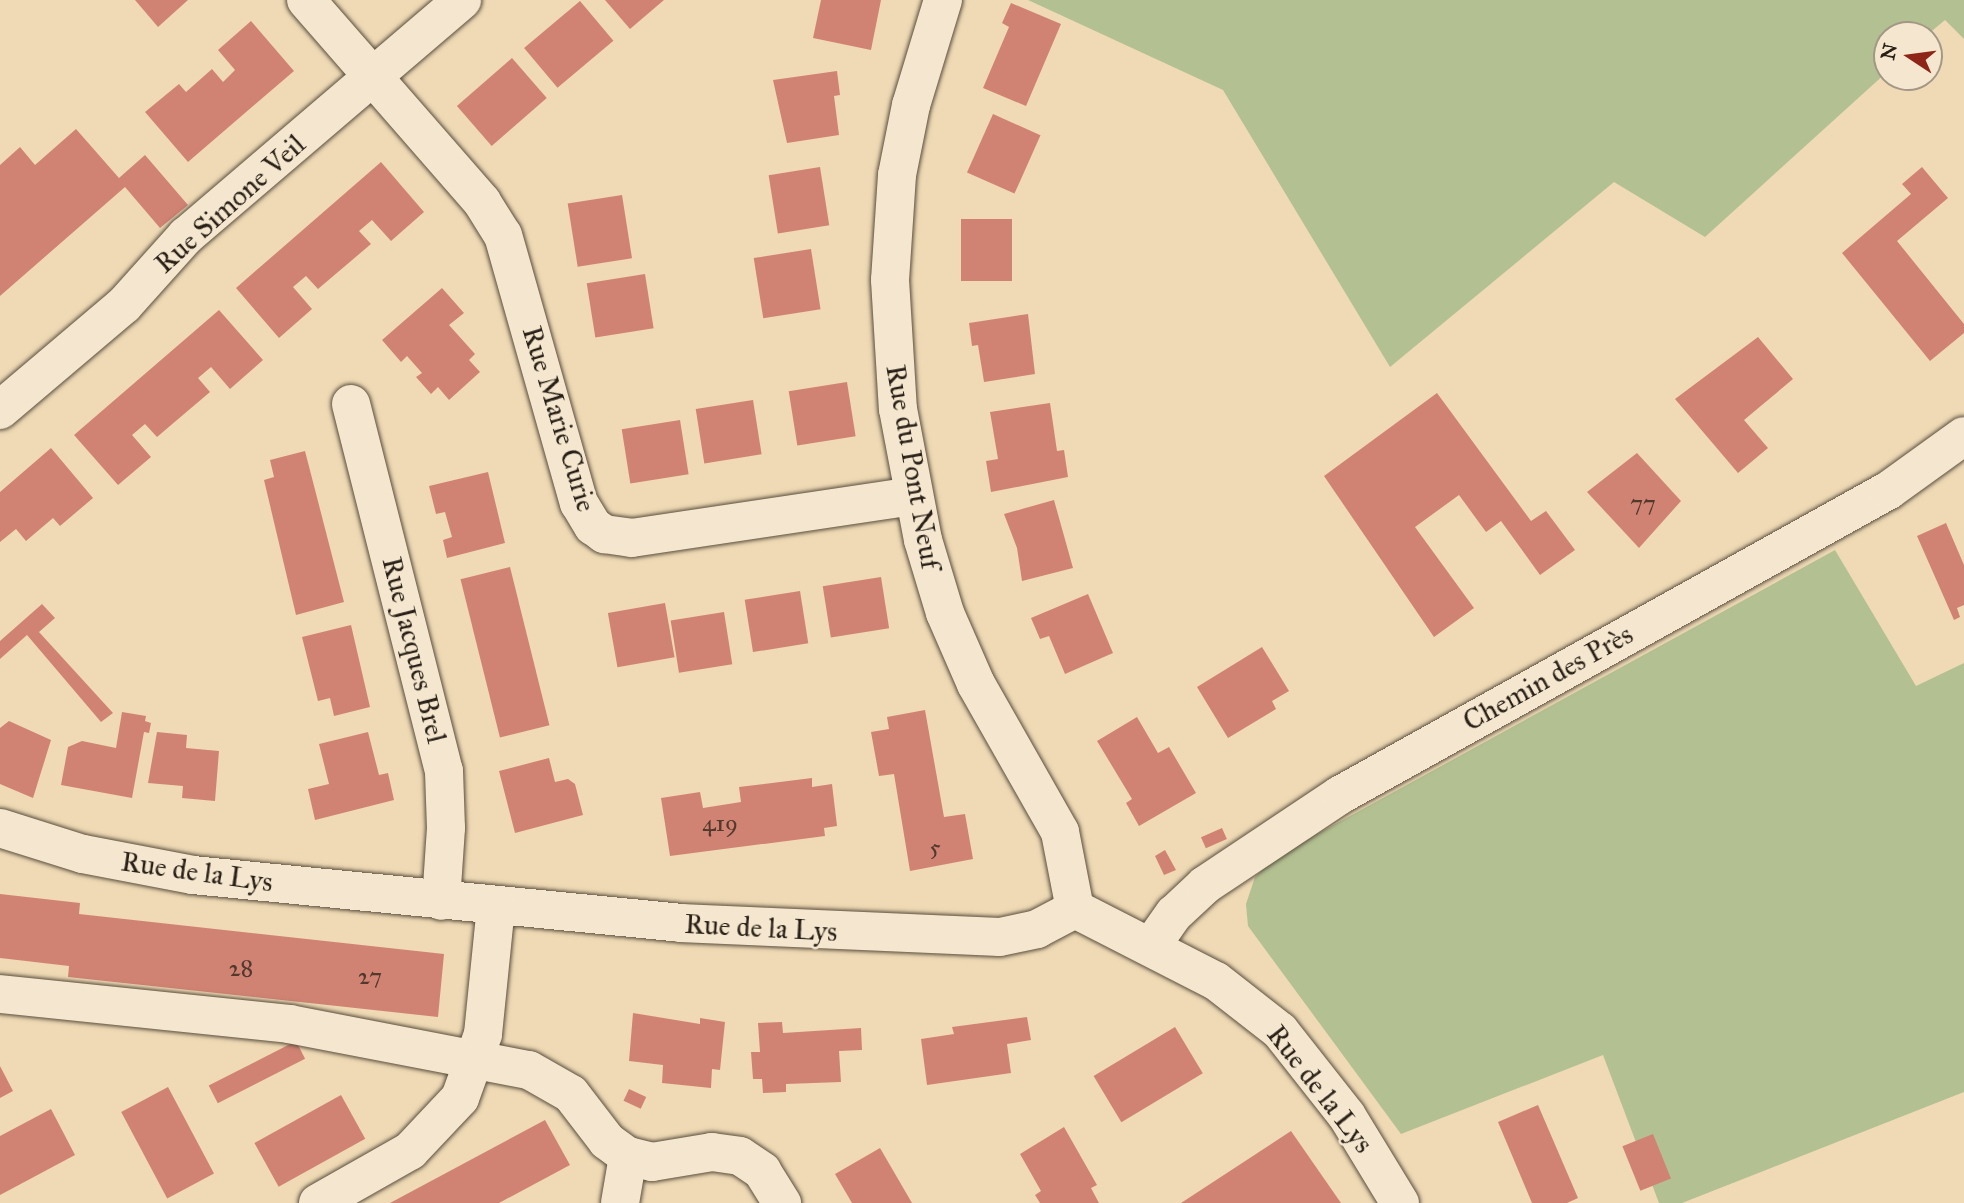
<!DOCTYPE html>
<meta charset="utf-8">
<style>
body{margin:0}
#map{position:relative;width:1964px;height:1203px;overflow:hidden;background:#efdab5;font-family:"IM FELL Great Primer",serif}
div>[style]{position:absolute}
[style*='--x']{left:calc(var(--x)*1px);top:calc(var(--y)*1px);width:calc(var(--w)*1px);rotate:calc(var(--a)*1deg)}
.green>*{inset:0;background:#b3c192}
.building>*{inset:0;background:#d18373;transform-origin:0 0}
.roads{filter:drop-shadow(0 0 2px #5a4e3e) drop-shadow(0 0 2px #5a4e3e)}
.minor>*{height:38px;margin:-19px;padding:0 19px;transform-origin:19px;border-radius:19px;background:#f5e7cf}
span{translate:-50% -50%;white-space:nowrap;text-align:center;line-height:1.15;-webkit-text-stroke:5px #f5e7cf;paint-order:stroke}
.number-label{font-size:24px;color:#52392d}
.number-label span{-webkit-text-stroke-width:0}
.street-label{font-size:28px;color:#282016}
.north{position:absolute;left:1873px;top:21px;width:70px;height:70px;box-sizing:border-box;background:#f5e7cf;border:2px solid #a39785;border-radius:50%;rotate:283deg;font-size:19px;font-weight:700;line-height:28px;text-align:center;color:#282016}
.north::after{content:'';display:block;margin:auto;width:24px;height:32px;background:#8f2418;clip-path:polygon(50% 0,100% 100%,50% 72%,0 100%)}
</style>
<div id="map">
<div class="green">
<div style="clip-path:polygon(1028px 0,1964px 0,1964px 39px,1945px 20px,1927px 35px,1887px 35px,1887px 72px,1705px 237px,1614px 182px,1390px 367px,1223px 90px)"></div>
<div style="clip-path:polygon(1835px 550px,1916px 686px,1964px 663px,1964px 1092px,1682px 1203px,1659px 1203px,1603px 1055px,1401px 1134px,1248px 926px,1246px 904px,1255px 877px,1279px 855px)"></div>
</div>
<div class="building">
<div style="clip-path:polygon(135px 0,188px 0,158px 27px)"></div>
<div style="clip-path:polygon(605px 0,664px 0,630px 29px)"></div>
<div style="clip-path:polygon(821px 0,881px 0,871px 50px,813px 38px)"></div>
<div style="left:580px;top:1px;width:52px;height:73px;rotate:50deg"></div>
<div style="clip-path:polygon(1011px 3px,1061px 24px,1026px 106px,983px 88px,1009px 27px,1002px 23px)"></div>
<div style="clip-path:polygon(251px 21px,294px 71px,188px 162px,145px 112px,179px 84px,186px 92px,212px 69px,223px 82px,235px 70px,218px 50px)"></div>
<div style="left:512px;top:58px;width:53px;height:73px;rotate:49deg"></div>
<div style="clip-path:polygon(837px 71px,840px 95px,834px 96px,839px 135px,787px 143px,773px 80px)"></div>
<div style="left:993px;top:114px;width:52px;height:64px;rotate:24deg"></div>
<div style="clip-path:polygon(76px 129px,119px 178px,145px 155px,188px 205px,160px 228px,125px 187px,0 296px,0 165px,20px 147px,35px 165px)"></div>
<div style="clip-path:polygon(381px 162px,424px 212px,391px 241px,372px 220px,359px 231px,371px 244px,318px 289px,306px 276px,293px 287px,312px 309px,279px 338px,236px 288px)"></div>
<div style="left:820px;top:167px;width:59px;height:52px;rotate:81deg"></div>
<div style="clip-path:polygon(1922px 167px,1948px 198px,1897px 241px,1964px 324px,1964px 333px,1930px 361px,1842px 253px,1911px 194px,1902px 184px)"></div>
<div style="left:622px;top:195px;width:64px;height:55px;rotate:81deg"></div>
<div style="left:961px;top:219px;width:51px;height:62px"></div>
<div style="left:811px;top:249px;width:61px;height:58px;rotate:81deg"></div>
<div style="left:645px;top:274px;width:55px;height:59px;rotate:81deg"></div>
<div style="clip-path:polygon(442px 288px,464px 313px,449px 325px,475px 354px,469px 360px,480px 372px,449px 400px,438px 387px,431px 394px,416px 377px,422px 373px,407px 356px,401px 362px,382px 340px)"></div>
<div style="clip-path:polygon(219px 310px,263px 360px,230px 389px,211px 367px,198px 378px,210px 392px,157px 437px,145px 424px,132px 435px,151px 457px,118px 485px,74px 435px)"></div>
<div style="clip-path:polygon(1028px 314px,1035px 374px,984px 382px,978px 345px,972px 346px,969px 323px)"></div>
<div style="clip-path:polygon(1758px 337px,1793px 379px,1744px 420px,1768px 448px,1738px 473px,1675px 399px)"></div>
<div style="left:847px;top:382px;width:55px;height:59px;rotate:81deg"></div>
<div style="clip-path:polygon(1437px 393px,1531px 521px,1546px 511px,1575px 550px,1540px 575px,1501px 521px,1486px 532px,1459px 495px,1415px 527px,1474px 608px,1434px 637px,1324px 476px)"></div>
<div style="left:753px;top:400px;width:55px;height:58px;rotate:81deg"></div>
<div style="clip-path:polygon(1050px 403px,1057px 451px,1064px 450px,1068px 477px,991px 492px,986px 461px,998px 459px,990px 412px)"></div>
<div style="left:680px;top:420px;width:55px;height:59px;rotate:81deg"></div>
<div style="clip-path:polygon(51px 448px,93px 498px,60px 526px,53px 518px,26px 541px,16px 529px,0 542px,0 492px)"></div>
<div style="clip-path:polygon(305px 451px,344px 602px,296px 615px,264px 480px,274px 477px,270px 460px)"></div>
<div style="clip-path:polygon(1637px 453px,1681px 501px,1639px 548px,1587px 492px)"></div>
<div style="clip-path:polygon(488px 472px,505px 543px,447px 558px,443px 540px,452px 537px,445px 512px,436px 514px,429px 486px)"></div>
<div style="clip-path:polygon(1054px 500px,1073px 568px,1022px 581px,1017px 548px,1004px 514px)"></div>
<div style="clip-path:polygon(1946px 523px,1964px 565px,1964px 605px,1957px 608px,1960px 617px,1954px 620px,1917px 536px)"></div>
<div style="left:510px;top:567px;width:163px;height:51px;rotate:76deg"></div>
<div style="left:881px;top:577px;width:52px;height:59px;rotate:81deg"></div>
<div style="left:800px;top:591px;width:53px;height:56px;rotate:81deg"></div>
<div style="clip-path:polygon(1088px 594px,1113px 653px,1065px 674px,1049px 636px,1040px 639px,1031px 618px)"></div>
<div style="left:665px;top:603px;width:55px;height:58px;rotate:80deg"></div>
<div style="clip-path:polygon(42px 604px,55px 618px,39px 632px,113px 713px,101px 722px,27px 635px,0 659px,0 641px)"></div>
<div style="left:724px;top:612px;width:53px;height:54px;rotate:81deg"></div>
<div style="clip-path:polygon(351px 625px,370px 707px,334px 716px,330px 698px,318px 701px,302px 637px)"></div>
<div style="clip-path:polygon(1262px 647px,1289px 691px,1272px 701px,1276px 709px,1228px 738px,1197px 687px)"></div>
<div style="clip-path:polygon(925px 710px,944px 817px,965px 814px,973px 859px,910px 871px,894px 774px,879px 776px,871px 732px,889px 729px,887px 717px)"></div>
<div style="clip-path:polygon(122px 712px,146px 716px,145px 721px,151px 723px,149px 733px,144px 732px,132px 798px,61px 785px,68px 747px,82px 741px,116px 748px)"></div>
<div style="clip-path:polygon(1137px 717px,1158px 753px,1169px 747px,1196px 793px,1139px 826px,1126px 803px,1132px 799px,1097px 741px)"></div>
<div style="clip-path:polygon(9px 721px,51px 740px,33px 798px,0 784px,0 728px)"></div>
<div style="clip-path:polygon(157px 732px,187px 735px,186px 748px,219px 751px,215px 801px,182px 798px,183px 786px,148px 783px)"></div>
<div style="clip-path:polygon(368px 732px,379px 775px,388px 773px,394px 800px,315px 820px,308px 789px,329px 784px,319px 744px)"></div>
<div style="clip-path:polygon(549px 758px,555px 782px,568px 779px,575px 784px,583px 815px,515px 833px,499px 771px)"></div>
<div style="clip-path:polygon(812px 778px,812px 787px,832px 784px,837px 826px,824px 828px,825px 836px,670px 856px,661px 798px,700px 792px,703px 808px,741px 802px,739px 787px)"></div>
<div style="left:1222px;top:828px;width:12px;height:23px;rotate:66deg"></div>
<div style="clip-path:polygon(1165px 850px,1176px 870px,1164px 875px,1155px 856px)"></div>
<div style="clip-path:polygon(0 894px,80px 903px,79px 914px,444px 954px,438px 1017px,68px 977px,69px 966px,0 958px)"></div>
<div style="clip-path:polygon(633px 1013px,700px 1024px,700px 1018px,725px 1022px,720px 1070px,712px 1069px,711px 1088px,662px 1083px,663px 1065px,629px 1061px)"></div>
<div style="clip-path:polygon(1027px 1017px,1031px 1040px,1007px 1044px,1011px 1073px,927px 1085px,921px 1039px,954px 1034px,952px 1027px)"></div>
<div style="clip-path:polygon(782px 1022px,783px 1033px,861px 1028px,862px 1050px,839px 1051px,841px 1082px,786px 1084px,786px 1092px,763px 1093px,762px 1079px,753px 1079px,751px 1052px,760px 1052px,758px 1023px)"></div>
<div style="left:1175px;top:1027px;width:54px;height:95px;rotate:59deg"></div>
<div style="left:296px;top:1041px;width:20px;height:98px;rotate:63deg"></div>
<div style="clip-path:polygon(0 1066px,13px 1091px,0 1098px)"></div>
<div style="left:168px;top:1087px;width:98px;height:53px;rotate:62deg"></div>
<div style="left:629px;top:1089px;width:19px;height:13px;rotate:25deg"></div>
<div style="left:341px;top:1095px;width:50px;height:99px;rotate:61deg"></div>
<div style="clip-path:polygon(1538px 1105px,1578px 1198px,1567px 1203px,1532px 1203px,1498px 1122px)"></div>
<div style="clip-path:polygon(51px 1109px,75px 1155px,0 1195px,0 1136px)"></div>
<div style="clip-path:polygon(545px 1120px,570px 1165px,499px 1203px,390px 1203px)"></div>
<div style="clip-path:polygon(1064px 1127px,1097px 1185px,1091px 1188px,1099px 1203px,1040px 1203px,1035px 1195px,1041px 1191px,1020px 1154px)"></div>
<div style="clip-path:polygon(1291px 1131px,1341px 1203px,1181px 1203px)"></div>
<div style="left:1653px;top:1134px;width:48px;height:33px;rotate:68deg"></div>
<div style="clip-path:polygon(880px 1148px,912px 1203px,852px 1203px,835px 1174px)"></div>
</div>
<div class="roads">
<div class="minor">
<div style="--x:306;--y:0;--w:268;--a:48.9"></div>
<div style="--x:482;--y:202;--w:39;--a:58"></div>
<div style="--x:503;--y:235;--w:279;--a:74.2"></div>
<div style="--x:579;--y:503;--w:27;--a:59"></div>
<div style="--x:593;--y:526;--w:14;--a:36"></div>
<div style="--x:604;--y:534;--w:28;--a:8"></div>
<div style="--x:632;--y:538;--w:284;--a:-8.5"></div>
<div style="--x:943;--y:0;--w:110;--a:106.9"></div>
<div style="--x:911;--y:105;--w:71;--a:101.3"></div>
<div style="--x:897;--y:175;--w:105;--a:93.8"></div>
<div style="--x:890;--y:280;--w:129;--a:86.5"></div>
<div style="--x:898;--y:409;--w:133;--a:79.2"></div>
<div style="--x:923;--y:540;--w:76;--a:73.2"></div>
<div style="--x:945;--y:613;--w:77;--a:66.4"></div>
<div style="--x:976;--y:684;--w:170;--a:60.4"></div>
<div style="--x:1060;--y:832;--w:78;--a:79"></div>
<div style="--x:351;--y:404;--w:379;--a:75.8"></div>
<div style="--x:444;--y:771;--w:57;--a:88"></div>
<div style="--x:446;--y:828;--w:73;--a:93.9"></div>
<div style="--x:0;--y:410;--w:162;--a:-40.3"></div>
<div style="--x:124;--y:305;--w:93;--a:-48.1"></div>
<div style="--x:186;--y:236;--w:363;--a:-40.5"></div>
<div style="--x:0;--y:828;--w:87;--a:17.4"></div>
<div style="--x:83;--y:854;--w:112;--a:10.8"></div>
<div style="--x:193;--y:875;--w:489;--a:5.6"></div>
<div style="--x:680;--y:923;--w:320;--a:2.5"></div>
<div style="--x:1000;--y:937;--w:38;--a:-12"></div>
<div style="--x:1037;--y:929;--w:43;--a:-27.8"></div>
<div style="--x:1075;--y:909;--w:158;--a:27.1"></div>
<div style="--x:1216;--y:981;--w:81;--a:38"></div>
<div style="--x:1280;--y:1031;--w:108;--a:51.8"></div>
<div style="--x:1347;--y:1116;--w:102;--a:58.7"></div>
<div style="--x:1152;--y:945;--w:38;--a:-55"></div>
<div style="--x:1174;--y:914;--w:42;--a:-43.1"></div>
<div style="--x:1205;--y:885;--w:162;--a:-33.7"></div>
<div style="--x:1340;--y:795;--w:628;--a:-29.05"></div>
<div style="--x:1889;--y:490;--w:92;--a:-35.8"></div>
<div style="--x:0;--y:994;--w:291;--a:5.9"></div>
<div style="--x:289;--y:1024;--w:244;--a:10.9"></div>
<div style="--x:529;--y:1070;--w:48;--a:29.7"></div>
<div style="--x:571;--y:1094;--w:59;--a:52.5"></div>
<div style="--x:607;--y:1141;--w:26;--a:36"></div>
<div style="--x:628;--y:1156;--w:25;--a:14"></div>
<div style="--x:652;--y:1162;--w:61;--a:-9.5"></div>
<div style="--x:712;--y:1152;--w:28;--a:8"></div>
<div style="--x:740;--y:1156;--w:27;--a:34"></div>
<div style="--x:762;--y:1171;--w:38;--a:58"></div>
<div style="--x:318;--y:1203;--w:106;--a:-29.5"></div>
<div style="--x:410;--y:1151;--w:73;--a:-46.7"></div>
<div style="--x:460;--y:1098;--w:68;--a:-70.2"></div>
<div style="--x:483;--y:1034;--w:128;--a:-84.2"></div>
<div style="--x:620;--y:1203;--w:48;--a:-80.3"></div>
</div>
</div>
<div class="number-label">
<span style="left:1643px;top:504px">77</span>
<span style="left:720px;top:824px">419</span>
<span style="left:935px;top:848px">5</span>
<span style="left:241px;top:969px">28</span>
<span style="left:370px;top:977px">27</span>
</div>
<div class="street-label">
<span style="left:230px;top:204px;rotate:-42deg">Rue Simone Veil</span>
<span style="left:559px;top:419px;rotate:73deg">Rue Marie Curie</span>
<span style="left:913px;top:467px;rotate:80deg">Rue du Pont Neuf</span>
<span style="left:414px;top:650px;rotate:76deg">Rue Jacques Brel</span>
<span style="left:1548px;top:678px;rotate:-29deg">Chemin des Près</span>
<span style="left:197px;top:872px;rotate:8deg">Rue de la Lys</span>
<span style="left:761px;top:928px;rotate:3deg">Rue de la Lys</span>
<span style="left:1320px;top:1089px;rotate:52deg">Rue de la Lys</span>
</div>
<div class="north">N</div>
</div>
